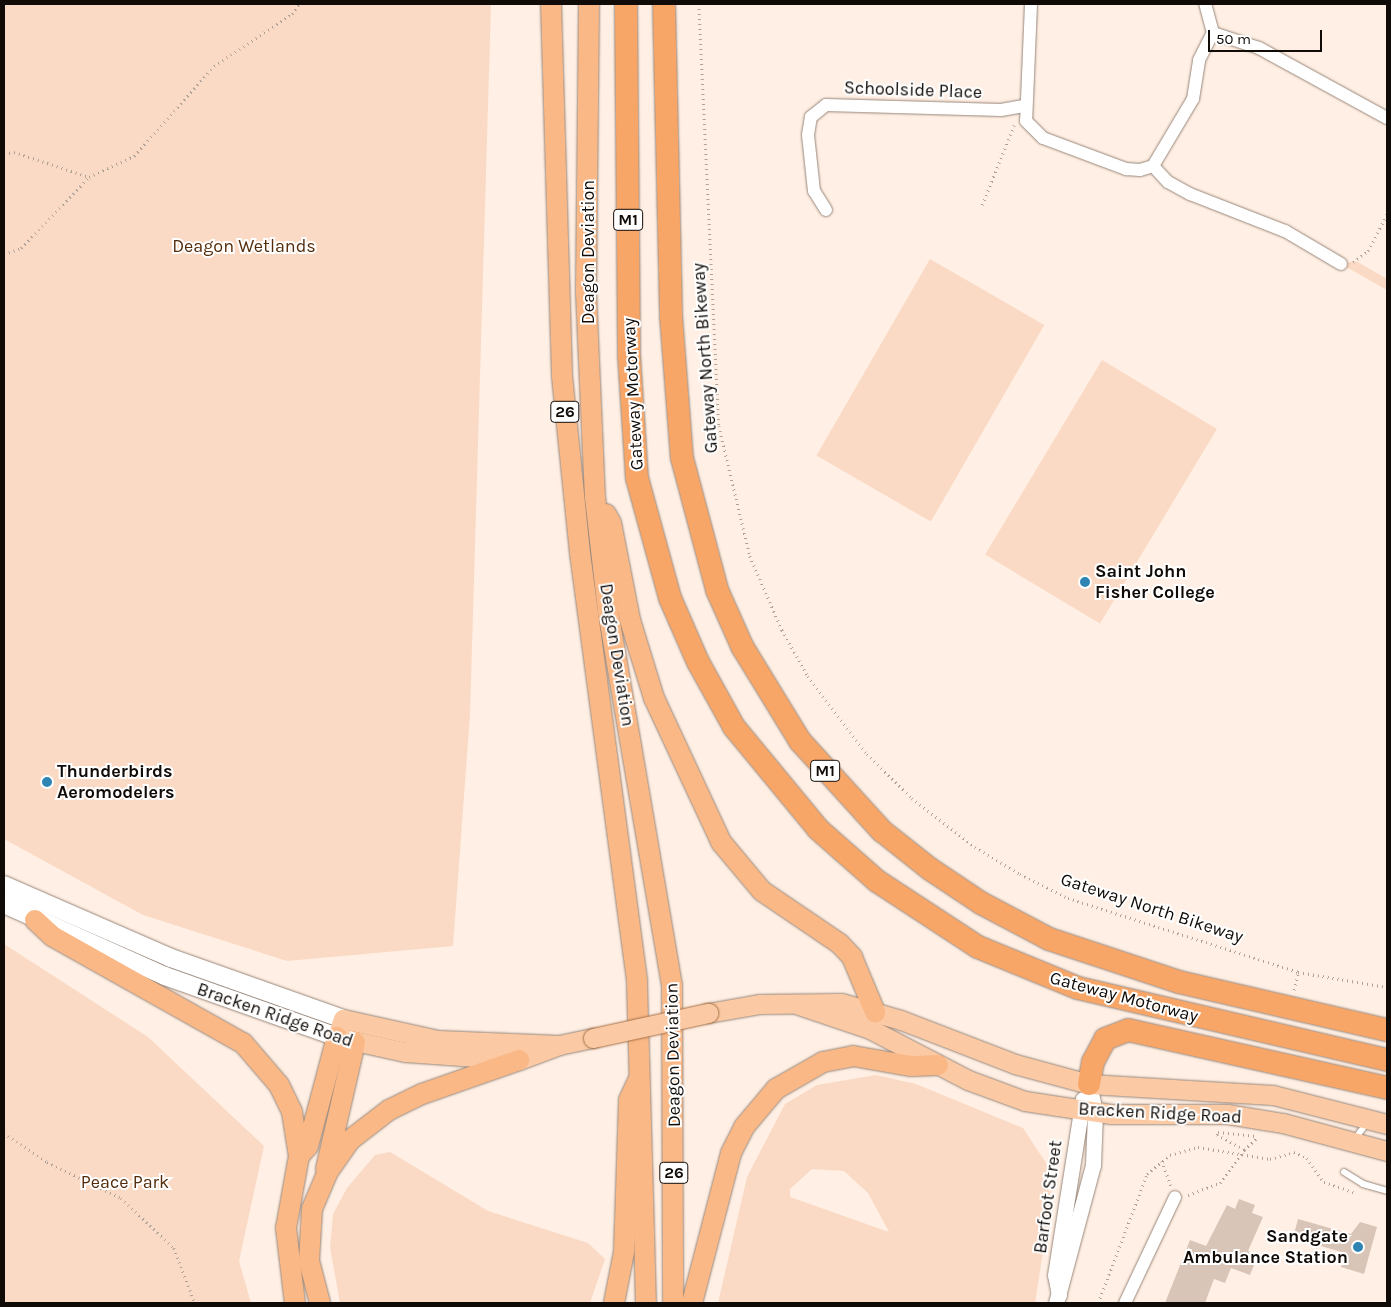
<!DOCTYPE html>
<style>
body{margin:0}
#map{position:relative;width:1391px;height:1307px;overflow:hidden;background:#ffefe4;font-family:Karla,sans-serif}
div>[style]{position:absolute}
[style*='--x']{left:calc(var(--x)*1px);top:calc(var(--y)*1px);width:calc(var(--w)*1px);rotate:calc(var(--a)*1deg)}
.green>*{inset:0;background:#fadac4;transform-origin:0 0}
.building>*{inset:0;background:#d8c5b8}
.path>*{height:2.5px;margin-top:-1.25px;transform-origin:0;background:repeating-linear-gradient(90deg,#aea198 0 1px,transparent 0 5px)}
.roads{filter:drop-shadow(0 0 1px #988679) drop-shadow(0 0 1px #988679)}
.service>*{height:6px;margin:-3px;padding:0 3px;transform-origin:3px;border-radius:3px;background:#fff}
.minor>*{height:12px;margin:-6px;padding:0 6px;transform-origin:6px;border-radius:6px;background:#fff}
.tertiary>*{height:15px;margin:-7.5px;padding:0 7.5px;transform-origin:7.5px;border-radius:7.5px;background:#fff}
.secondary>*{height:18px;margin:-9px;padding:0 9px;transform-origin:9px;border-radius:9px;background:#fff}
.primary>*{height:19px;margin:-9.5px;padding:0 9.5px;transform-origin:9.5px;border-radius:9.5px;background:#fbcaa4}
.trunk>*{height:20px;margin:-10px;padding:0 10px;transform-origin:10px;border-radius:10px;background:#fab886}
.motorway>*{height:22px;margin:-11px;padding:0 11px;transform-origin:11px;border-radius:11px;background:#f8a668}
.bridges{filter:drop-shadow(0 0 1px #a77046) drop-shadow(0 0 1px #a77046)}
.primary-bridge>*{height:19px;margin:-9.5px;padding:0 9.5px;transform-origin:9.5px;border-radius:9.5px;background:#fbcaa4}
.dots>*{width:14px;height:14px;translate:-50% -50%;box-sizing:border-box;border:2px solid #fff;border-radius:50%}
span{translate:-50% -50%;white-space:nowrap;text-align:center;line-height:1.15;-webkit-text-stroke:4px #fff;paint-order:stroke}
.shield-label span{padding:1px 4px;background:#fff;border:1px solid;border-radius:4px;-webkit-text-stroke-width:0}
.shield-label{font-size:16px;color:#110b07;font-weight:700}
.street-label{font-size:18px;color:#110b07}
.park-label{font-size:18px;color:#542c0a}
.poi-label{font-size:18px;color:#110b07;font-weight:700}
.left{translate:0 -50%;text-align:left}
.right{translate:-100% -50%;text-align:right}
.frame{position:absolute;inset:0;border:5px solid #110b07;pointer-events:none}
.scale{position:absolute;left:1208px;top:30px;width:114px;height:22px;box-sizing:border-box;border:2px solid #110b07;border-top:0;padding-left:6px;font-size:15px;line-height:18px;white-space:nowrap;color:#110b07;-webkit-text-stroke:4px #fff;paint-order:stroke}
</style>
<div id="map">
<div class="green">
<div style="clip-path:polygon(4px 4px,491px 4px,470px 714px,453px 946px,287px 961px,143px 915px,4px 839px)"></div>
<div style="left:930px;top:259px;width:132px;height:227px;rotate:30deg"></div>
<div style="clip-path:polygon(1356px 261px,1387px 279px,1387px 290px,1341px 264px)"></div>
<div style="left:1102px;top:360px;width:134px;height:227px;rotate:31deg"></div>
<div style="clip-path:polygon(4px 944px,148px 1037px,264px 1146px,239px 1261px,251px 1303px,4px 1303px)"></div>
<div style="clip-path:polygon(evenodd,876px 1075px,916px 1084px,1023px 1128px,1046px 1163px,1052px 1194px,1035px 1303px,718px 1303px,747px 1177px,785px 1104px,817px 1085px,876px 1075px,812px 1169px,844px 1171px,868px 1193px,889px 1232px,790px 1197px,790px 1189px,812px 1169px)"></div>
<div style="clip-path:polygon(390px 1152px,488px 1211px,588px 1243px,605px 1259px,590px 1303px,340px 1303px,330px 1247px,333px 1214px,347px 1188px,375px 1155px)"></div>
</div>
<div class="building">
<div style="clip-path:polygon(1239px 1199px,1255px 1205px,1252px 1213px,1263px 1217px,1248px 1251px,1258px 1255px,1250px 1275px,1231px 1268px,1225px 1283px,1214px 1279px,1205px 1303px,1165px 1303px,1190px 1240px,1206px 1246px,1227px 1205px,1235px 1209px)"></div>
<div style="clip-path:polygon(1298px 1219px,1351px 1234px,1360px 1222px,1377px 1227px,1364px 1274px,1341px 1267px,1345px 1253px,1293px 1238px)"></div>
</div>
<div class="path">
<div style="--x:699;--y:4;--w:422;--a:87.3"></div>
<div style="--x:719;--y:426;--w:134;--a:76.6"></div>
<div style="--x:750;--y:556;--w:81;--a:66.6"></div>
<div style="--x:782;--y:630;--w:53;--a:60.5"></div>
<div style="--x:808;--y:676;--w:98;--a:52.9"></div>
<div style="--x:867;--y:754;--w:63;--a:44.4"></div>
<div style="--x:912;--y:798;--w:80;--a:37.9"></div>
<div style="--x:975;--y:847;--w:52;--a:31"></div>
<div style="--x:1020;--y:874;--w:54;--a:26.6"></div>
<div style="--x:1068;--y:898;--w:242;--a:17.8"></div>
<div style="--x:1298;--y:972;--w:90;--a:9.6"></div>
<div style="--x:4;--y:154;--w:10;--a:-11"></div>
<div style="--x:14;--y:152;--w:79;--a:18.4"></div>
<div style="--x:89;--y:177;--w:50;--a:-25"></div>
<div style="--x:134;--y:156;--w:120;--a:-48.4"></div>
<div style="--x:214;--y:66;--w:94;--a:-33.7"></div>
<div style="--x:292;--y:14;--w:12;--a:-55"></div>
<div style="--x:982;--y:205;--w:86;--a:-68.2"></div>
<div style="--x:4;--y:254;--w:18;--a:-19"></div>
<div style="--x:21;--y:248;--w:98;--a:-46.2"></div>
<div style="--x:1353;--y:262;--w:19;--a:-36"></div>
<div style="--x:1368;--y:251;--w:42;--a:-62.8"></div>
<div style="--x:1294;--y:990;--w:18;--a:-77"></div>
<div style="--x:4;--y:1133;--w:52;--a:34"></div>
<div style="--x:47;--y:1162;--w:82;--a:25.9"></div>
<div style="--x:121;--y:1198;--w:73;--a:43.3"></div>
<div style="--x:174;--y:1248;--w:59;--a:69.1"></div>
<div style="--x:1244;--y:1150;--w:18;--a:-43"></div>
<div style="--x:1162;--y:1161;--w:27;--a:70"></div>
<div style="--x:1188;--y:1195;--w:34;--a:-21"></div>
<div style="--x:1220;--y:1183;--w:41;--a:-54"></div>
<div style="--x:1244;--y:1150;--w:31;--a:-151"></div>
<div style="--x:1217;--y:1135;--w:3;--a:-72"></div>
<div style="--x:1218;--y:1132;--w:39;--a:6"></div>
<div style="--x:1098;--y:1303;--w:138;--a:-69.2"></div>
<div style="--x:1147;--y:1174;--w:30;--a:-40"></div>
<div style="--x:1170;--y:1155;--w:29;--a:-16"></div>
<div style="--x:1198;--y:1147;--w:73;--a:9.5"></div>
<div style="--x:1270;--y:1159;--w:25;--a:-16"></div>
<div style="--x:1294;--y:1152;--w:14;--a:25"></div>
<div style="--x:1307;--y:1158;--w:29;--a:55"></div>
<div style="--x:1324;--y:1182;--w:34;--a:19"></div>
</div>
<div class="roads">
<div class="service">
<div style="--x:1354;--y:1140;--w:21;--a:-53"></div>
<div style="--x:1344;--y:1172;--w:22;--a:32"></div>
<div style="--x:1363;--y:1184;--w:25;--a:16"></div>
</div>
<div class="minor">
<div style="--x:1031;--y:4;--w:117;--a:92.4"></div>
<div style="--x:1026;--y:121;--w:24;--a:45"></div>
<div style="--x:1043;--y:138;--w:89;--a:20.5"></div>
<div style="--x:1126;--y:169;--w:14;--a:4"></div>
<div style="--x:1140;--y:170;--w:14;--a:-17"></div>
<div style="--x:1153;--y:166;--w:78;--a:-59.2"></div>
<div style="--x:1193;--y:99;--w:39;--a:-81"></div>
<div style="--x:1199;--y:60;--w:30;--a:-63"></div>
<div style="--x:1213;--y:33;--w:30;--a:-105"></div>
<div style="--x:1213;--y:33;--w:48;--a:18.1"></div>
<div style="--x:1259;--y:48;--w:146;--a:28.7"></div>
<div style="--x:1153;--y:166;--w:22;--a:47"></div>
<div style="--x:1168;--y:182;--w:25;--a:29"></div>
<div style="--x:1190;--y:194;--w:102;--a:21.3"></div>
<div style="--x:1285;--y:231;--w:65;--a:30.5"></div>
<div style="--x:826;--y:210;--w:22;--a:-122"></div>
<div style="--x:814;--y:191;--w:56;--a:-96.1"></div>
<div style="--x:808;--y:135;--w:18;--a:-81"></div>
<div style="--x:811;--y:117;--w:19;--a:-39"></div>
<div style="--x:826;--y:105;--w:175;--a:1.6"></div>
<div style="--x:1001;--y:110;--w:23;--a:-10"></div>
<div style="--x:1125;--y:1303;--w:117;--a:-64.7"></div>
</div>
<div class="tertiary">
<div style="--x:1059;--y:1295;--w:20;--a:-101"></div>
<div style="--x:1055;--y:1275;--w:178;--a:-81"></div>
<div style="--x:1056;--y:1303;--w:143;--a:-75"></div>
<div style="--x:1093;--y:1165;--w:53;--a:-87.8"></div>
<div style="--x:1095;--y:1112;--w:29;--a:-102"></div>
</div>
<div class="secondary">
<div style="--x:4;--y:885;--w:182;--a:23.6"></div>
<div style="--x:171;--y:958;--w:182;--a:19.5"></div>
<div style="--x:4;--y:904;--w:176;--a:24.1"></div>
<div style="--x:165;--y:976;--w:182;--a:19.5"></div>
</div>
<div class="primary">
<div style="--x:799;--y:1005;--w:75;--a:18.7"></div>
<div style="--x:870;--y:1029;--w:110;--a:27.5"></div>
<div style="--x:968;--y:1080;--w:61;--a:20.2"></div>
<div style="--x:1025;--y:1101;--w:87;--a:8.6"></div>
<div style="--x:1111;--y:1114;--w:116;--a:0"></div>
<div style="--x:1227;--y:1114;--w:57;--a:9.1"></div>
<div style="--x:1283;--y:1123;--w:108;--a:15.1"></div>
<div style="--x:708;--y:1013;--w:53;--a:-9.8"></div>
<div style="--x:760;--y:1004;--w:81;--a:-0.7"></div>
<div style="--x:841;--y:1003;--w:62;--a:15.8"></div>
<div style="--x:901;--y:1020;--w:122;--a:21.1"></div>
<div style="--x:1015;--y:1064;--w:77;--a:15.1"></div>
<div style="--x:1089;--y:1084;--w:184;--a:3.4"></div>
<div style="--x:1273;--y:1095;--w:118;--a:14.3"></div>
<div style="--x:559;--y:1045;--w:43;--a:159.4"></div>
<div style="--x:519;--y:1060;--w:114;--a:-176"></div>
<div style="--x:405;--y:1052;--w:70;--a:-167.6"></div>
<div style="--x:337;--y:1037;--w:19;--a:-72"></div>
<div style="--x:343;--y:1019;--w:97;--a:12.5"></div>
<div style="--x:438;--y:1040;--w:121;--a:2.4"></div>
<div style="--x:559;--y:1045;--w:35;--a:-12"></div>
</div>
<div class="trunk">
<div style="--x:551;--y:4;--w:372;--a:88.3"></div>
<div style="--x:562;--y:376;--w:178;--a:84.2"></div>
<div style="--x:580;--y:553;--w:433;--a:82.4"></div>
<div style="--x:637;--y:982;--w:321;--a:88.4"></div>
<div style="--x:589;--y:4;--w:288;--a:90.6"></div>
<div style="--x:586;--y:292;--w:205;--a:87.5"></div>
<div style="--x:595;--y:497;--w:115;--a:83.5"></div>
<div style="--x:608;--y:611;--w:379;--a:80.3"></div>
<div style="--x:672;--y:985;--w:318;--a:89.8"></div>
<div style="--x:606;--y:514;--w:10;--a:61"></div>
<div style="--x:611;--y:523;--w:99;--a:78.9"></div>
<div style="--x:630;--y:620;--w:82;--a:72.9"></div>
<div style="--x:654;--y:698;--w:159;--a:65"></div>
<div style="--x:721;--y:842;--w:64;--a:50.1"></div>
<div style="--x:762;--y:891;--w:94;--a:34.2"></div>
<div style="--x:840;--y:944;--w:18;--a:47"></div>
<div style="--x:852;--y:957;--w:60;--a:67.3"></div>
<div style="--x:35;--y:920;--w:23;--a:43"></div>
<div style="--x:52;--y:936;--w:219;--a:29.3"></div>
<div style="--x:243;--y:1043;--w:55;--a:49.4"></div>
<div style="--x:279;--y:1085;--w:30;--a:64"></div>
<div style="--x:292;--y:1112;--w:45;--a:81"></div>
<div style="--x:299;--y:1156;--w:73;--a:100.2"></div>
<div style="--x:286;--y:1228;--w:76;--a:83.2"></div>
<div style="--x:299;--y:1156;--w:13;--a:-48"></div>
<div style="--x:308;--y:1146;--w:113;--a:-75.1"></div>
<div style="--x:326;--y:1169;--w:130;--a:-77.1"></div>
<div style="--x:320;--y:1303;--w:43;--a:-104.7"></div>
<div style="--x:309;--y:1261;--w:52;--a:-86.7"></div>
<div style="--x:312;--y:1209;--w:39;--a:-67"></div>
<div style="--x:327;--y:1173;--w:40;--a:-55.1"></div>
<div style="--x:350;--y:1140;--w:49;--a:-37.6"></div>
<div style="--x:389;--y:1110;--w:37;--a:-26"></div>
<div style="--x:422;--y:1094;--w:103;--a:-19.3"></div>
<div style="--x:614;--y:1303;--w:52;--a:-78.9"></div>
<div style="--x:624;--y:1252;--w:152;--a:-88.1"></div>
<div style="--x:629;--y:1100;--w:23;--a:-65"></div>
<div style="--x:692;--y:1303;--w:155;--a:-75.4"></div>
<div style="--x:731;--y:1153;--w:29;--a:-63"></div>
<div style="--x:744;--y:1127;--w:50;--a:-49.9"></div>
<div style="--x:776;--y:1089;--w:54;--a:-29.9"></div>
<div style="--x:823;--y:1062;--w:31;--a:-11"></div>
<div style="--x:853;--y:1056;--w:59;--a:9.8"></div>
<div style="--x:911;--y:1066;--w:27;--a:-2"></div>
</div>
<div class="motorway">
<div style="--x:626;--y:4;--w:351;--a:89.5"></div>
<div style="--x:629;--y:355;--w:123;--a:86.3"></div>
<div style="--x:637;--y:478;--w:124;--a:74.6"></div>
<div style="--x:670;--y:598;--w:70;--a:66.4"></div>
<div style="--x:698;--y:662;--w:74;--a:61"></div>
<div style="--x:734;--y:727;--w:132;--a:50.5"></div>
<div style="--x:818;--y:829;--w:79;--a:41.4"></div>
<div style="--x:877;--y:881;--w:121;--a:33.2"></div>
<div style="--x:978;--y:947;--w:108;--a:22.3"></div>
<div style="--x:1078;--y:988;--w:317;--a:13.1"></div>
<div style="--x:664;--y:4;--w:312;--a:88.7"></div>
<div style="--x:671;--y:316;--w:142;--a:85.6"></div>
<div style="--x:682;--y:458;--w:137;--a:75.1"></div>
<div style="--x:717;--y:590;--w:64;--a:65.9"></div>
<div style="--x:743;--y:648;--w:109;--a:58.5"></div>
<div style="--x:800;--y:741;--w:122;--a:47.7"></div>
<div style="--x:882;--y:831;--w:61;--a:38.4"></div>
<div style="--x:930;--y:869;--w:61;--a:33.7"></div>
<div style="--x:981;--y:903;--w:77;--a:27.9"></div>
<div style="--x:1049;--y:939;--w:137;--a:18.3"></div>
<div style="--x:1179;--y:982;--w:213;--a:13"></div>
<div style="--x:1089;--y:1084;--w:22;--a:-80"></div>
<div style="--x:1093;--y:1062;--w:26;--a:-62"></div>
<div style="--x:1105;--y:1039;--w:25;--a:-21"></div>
<div style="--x:1128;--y:1030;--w:265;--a:12.6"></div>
</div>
</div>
<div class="bridges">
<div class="primary-bridge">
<div style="--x:593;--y:1038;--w:118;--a:-12.3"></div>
</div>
</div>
<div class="dots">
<div style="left:1085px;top:582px;background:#2e85b4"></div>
<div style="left:47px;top:782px;background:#2e85b4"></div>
<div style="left:1358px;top:1247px;background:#2e85b4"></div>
</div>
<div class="shield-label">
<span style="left:628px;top:220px">M1</span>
<span style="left:565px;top:412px">26</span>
<span style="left:825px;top:771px">M1</span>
<span style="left:674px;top:1173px">26</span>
</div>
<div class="street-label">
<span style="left:913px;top:90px;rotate:2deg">Schoolside Place</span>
<span style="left:588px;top:252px;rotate:-90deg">Deagon Deviation</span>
<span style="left:705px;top:358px;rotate:-94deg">Gateway North Bikeway</span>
<span style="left:633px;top:394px;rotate:-93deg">Gateway Motorway</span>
<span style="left:617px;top:655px;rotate:81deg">Deagon Deviation</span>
<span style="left:1152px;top:908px;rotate:18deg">Gateway North Bikeway</span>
<span style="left:1124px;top:997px;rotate:15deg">Gateway Motorway</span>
<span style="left:275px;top:1015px;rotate:19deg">Bracken Ridge Road</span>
<span style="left:673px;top:1055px;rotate:-91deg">Deagon Deviation</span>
<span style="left:1160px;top:1113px;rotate:3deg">Bracken Ridge Road</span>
<span style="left:1048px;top:1197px;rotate:-82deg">Barfoot Street</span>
</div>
<div class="park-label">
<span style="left:244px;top:246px">Deagon Wetlands</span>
<span style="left:125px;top:1182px">Peace Park</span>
</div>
<div class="poi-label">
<span class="left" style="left:1095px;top:582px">Saint John<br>Fisher College</span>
<span class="left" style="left:57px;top:782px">Thunderbirds<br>Aeromodelers</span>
<span class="right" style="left:1348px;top:1247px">Sandgate<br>Ambulance Station</span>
</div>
<div class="frame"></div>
<div class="scale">50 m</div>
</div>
